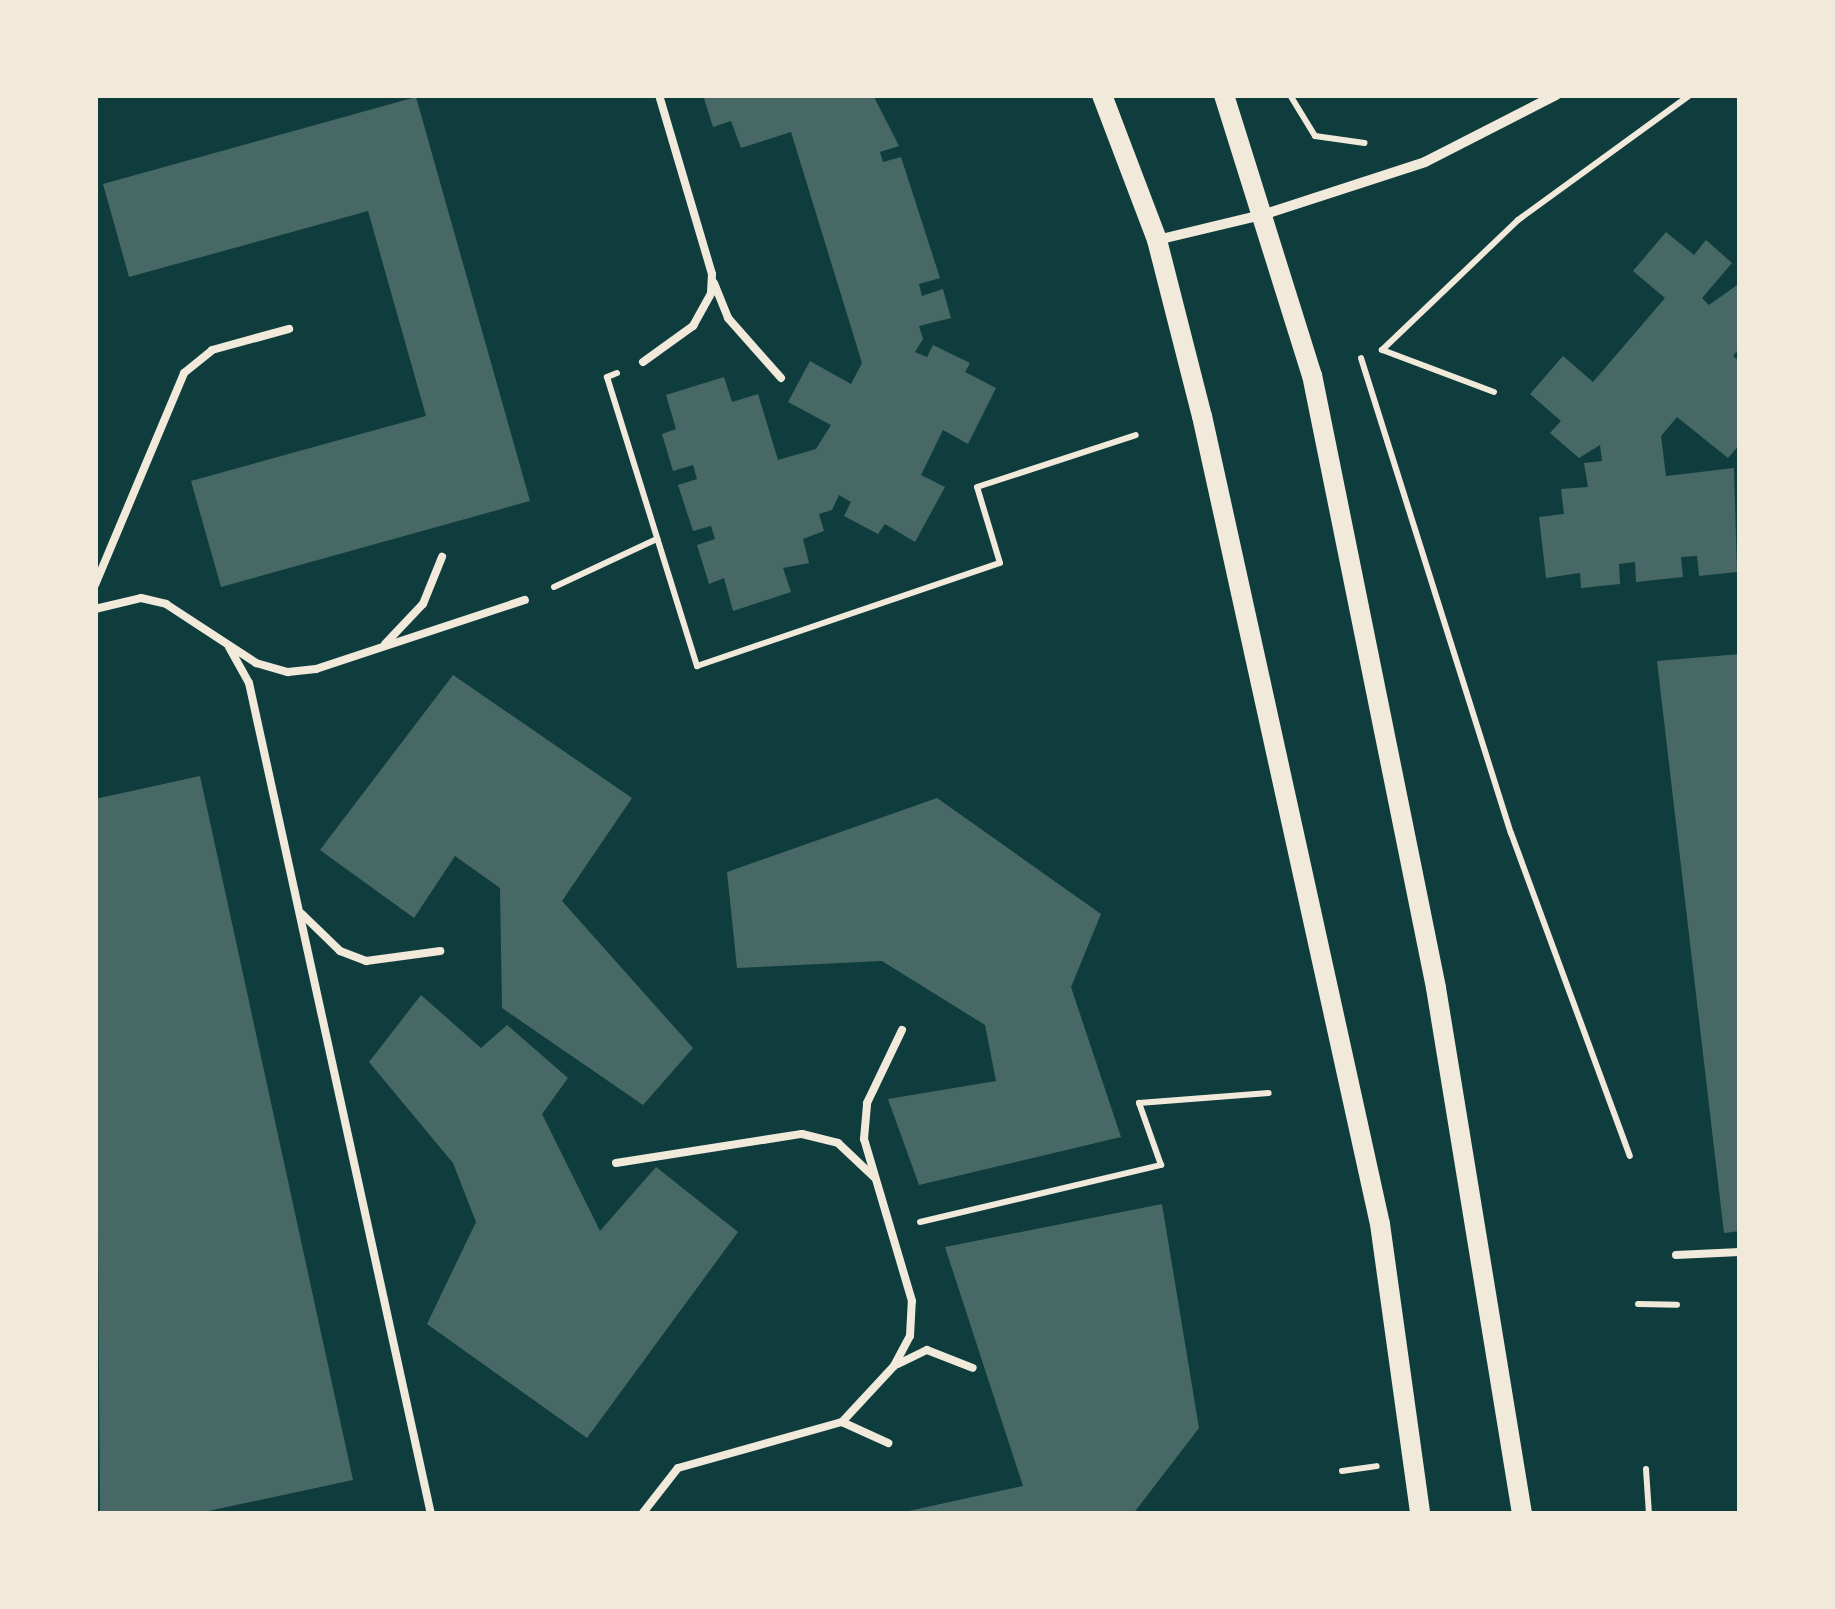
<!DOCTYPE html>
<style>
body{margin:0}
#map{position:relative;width:1835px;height:1609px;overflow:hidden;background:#0f3d3e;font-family:Montserrat,sans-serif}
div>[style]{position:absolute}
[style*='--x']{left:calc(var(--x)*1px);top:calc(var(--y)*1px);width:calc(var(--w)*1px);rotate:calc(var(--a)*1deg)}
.building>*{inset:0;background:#486865}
.path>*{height:6px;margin:-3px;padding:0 3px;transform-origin:3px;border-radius:3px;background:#f1e9da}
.service>*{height:8px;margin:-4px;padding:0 4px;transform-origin:4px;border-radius:4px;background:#f1e9da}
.minor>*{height:10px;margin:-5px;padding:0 5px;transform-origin:5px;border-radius:5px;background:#f1e9da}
.secondary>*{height:20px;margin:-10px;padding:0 10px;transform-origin:10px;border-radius:10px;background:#f1e9da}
span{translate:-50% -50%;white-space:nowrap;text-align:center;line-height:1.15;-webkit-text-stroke:9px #f1e9da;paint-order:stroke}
.frame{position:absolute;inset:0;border:98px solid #f1e9da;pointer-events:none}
</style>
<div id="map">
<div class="building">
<div style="clip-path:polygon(703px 95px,873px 95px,899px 146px,880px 152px,883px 162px,901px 157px,940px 278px,919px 284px,922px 296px,943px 289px,951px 318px,919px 326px,923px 339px,915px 352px,927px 357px,933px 345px,970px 363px,965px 372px,996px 388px,968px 444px,943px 430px,921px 475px,945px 487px,915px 542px,885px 524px,878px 534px,844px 516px,851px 502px,839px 495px,832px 510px,819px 514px,824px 531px,803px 539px,809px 563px,783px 568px,791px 592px,733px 611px,724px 578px,709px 584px,697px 545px,715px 539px,711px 526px,693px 531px,678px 485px,697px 479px,693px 465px,673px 471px,662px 434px,676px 429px,666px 395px,724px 377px,732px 402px,758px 394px,778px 460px,816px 449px,831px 425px,788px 402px,810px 361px,851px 384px,862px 363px,791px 132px,741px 148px,731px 121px,713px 127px)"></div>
<div style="clip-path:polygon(416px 97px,530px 501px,221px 587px,191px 481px,426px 416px,368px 211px,129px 277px,103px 184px)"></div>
<div style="clip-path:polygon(1666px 232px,1694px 255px,1706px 240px,1732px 263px,1702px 298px,1709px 305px,1740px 283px,1740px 348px,1733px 356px,1740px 362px,1740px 444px,1728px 458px,1677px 417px,1661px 436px,1666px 476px,1734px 468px,1737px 572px,1699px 576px,1697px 556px,1681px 557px,1683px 577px,1636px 582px,1635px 562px,1619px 564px,1620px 584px,1581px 588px,1580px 573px,1546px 578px,1539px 517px,1564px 514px,1561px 489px,1588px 487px,1584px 463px,1602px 461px,1600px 445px,1579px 458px,1550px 433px,1561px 421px,1530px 394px,1563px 356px,1593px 382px,1665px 298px,1633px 271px)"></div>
<div style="clip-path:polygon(1740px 654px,1740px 1231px,1724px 1233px,1657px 661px)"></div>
<div style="clip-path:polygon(453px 675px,632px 798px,562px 901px,693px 1048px,643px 1105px,502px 1008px,500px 888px,455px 856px,414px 918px,320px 850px)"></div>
<div style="clip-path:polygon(200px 776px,353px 1480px,194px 1514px,100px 1514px,95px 799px)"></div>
<div style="clip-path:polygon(937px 798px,1101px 914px,1071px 987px,1121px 1137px,919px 1185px,888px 1099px,996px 1081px,985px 1025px,882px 961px,737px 968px,727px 872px)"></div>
<div style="clip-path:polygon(421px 995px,481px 1048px,507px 1025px,568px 1078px,542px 1114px,600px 1231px,656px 1167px,738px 1232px,587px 1438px,427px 1324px,476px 1222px,453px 1163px,369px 1062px)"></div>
<div style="clip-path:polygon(1162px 1204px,1199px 1428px,1133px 1514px,895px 1514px,1023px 1486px,945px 1247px)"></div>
</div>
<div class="path">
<div style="--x:1290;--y:95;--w:48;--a:58.6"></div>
<div style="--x:1315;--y:136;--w:50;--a:8"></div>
<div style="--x:1361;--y:358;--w:498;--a:72.5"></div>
<div style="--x:1511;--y:833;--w:344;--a:69.8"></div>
<div style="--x:617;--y:373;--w:11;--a:158"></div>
<div style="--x:607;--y:377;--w:303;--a:72.7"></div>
<div style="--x:697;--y:666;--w:320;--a:-18.8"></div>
<div style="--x:1000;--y:563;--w:79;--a:-106.8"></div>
<div style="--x:977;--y:487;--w:167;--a:-18.1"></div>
<div style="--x:1494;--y:392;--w:120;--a:-159.4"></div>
<div style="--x:1382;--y:350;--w:188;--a:-43.7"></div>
<div style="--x:1518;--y:220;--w:213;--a:-36"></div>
<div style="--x:554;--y:587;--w:114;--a:-25"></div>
<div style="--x:920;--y:1222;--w:248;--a:-13.3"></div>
<div style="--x:1161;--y:1165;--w:66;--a:-109.5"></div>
<div style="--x:1139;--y:1103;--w:130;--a:-4.4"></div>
<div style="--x:1638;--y:1304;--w:39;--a:1"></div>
<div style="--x:1646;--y:1469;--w:45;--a:86.2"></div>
<div style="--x:1342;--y:1471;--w:35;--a:-8"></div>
</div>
<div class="service">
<div style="--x:714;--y:283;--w:38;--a:68"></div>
<div style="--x:728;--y:318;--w:80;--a:48.5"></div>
<div style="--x:643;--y:362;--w:62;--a:-35.8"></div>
<div style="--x:693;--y:326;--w:38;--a:-61"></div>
<div style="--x:711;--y:293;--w:19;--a:-87"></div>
<div style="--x:712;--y:274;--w:187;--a:-106.5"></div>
<div style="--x:95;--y:585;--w:230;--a:-67.2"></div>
<div style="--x:184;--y:373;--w:36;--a:-39"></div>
<div style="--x:212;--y:350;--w:80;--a:-15.3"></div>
<div style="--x:95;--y:609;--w:47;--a:-13.4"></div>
<div style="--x:141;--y:598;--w:26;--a:13"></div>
<div style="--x:166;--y:604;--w:108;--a:33.2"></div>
<div style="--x:256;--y:663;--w:33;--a:16"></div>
<div style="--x:288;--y:672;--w:28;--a:-6"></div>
<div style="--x:316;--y:669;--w:220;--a:-18.3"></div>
<div style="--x:385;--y:644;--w:55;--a:-46.5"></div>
<div style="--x:423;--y:604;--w:51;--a:-68"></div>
<div style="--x:229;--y:647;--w:41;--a:60.9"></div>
<div style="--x:249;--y:683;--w:851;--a:77.65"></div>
<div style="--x:302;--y:914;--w:53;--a:44.2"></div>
<div style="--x:340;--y:951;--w:28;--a:21"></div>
<div style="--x:366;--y:961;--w:75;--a:-7.7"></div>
<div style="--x:616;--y:1163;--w:188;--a:-8.9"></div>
<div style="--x:802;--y:1134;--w:37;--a:14"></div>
<div style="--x:838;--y:1143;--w:50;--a:43.4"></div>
<div style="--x:1676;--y:1255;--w:64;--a:-2.7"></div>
<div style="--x:898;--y:1364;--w:32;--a:-26"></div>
<div style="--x:927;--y:1350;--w:49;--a:21.4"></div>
<div style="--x:842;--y:1422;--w:51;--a:24.5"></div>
<div style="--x:642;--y:1514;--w:58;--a:-52"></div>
<div style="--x:678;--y:1468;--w:170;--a:-15.7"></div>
<div style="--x:842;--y:1422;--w:76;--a:-47.1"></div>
<div style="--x:894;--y:1366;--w:34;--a:-62"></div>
<div style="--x:910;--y:1336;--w:35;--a:-87"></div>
<div style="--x:912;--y:1301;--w:169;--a:-106.5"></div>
<div style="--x:864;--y:1139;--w:36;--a:-85"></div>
<div style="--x:867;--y:1103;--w:81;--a:-64.4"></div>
</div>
<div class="minor">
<div style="--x:1157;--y:240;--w:108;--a:-13.4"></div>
<div style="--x:1262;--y:215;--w:171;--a:-18"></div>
<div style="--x:1425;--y:162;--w:147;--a:-27.1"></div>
</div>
<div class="secondary">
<div style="--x:1102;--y:95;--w:155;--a:69.2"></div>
<div style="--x:1157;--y:240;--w:182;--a:75.7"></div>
<div style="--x:1202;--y:416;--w:827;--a:77.58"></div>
<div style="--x:1380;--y:1224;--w:293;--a:82.1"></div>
<div style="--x:1224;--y:95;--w:294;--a:72.6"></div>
<div style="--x:1312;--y:375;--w:625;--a:78.56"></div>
<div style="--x:1436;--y:988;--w:533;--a:80.71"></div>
</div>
<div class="frame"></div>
</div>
